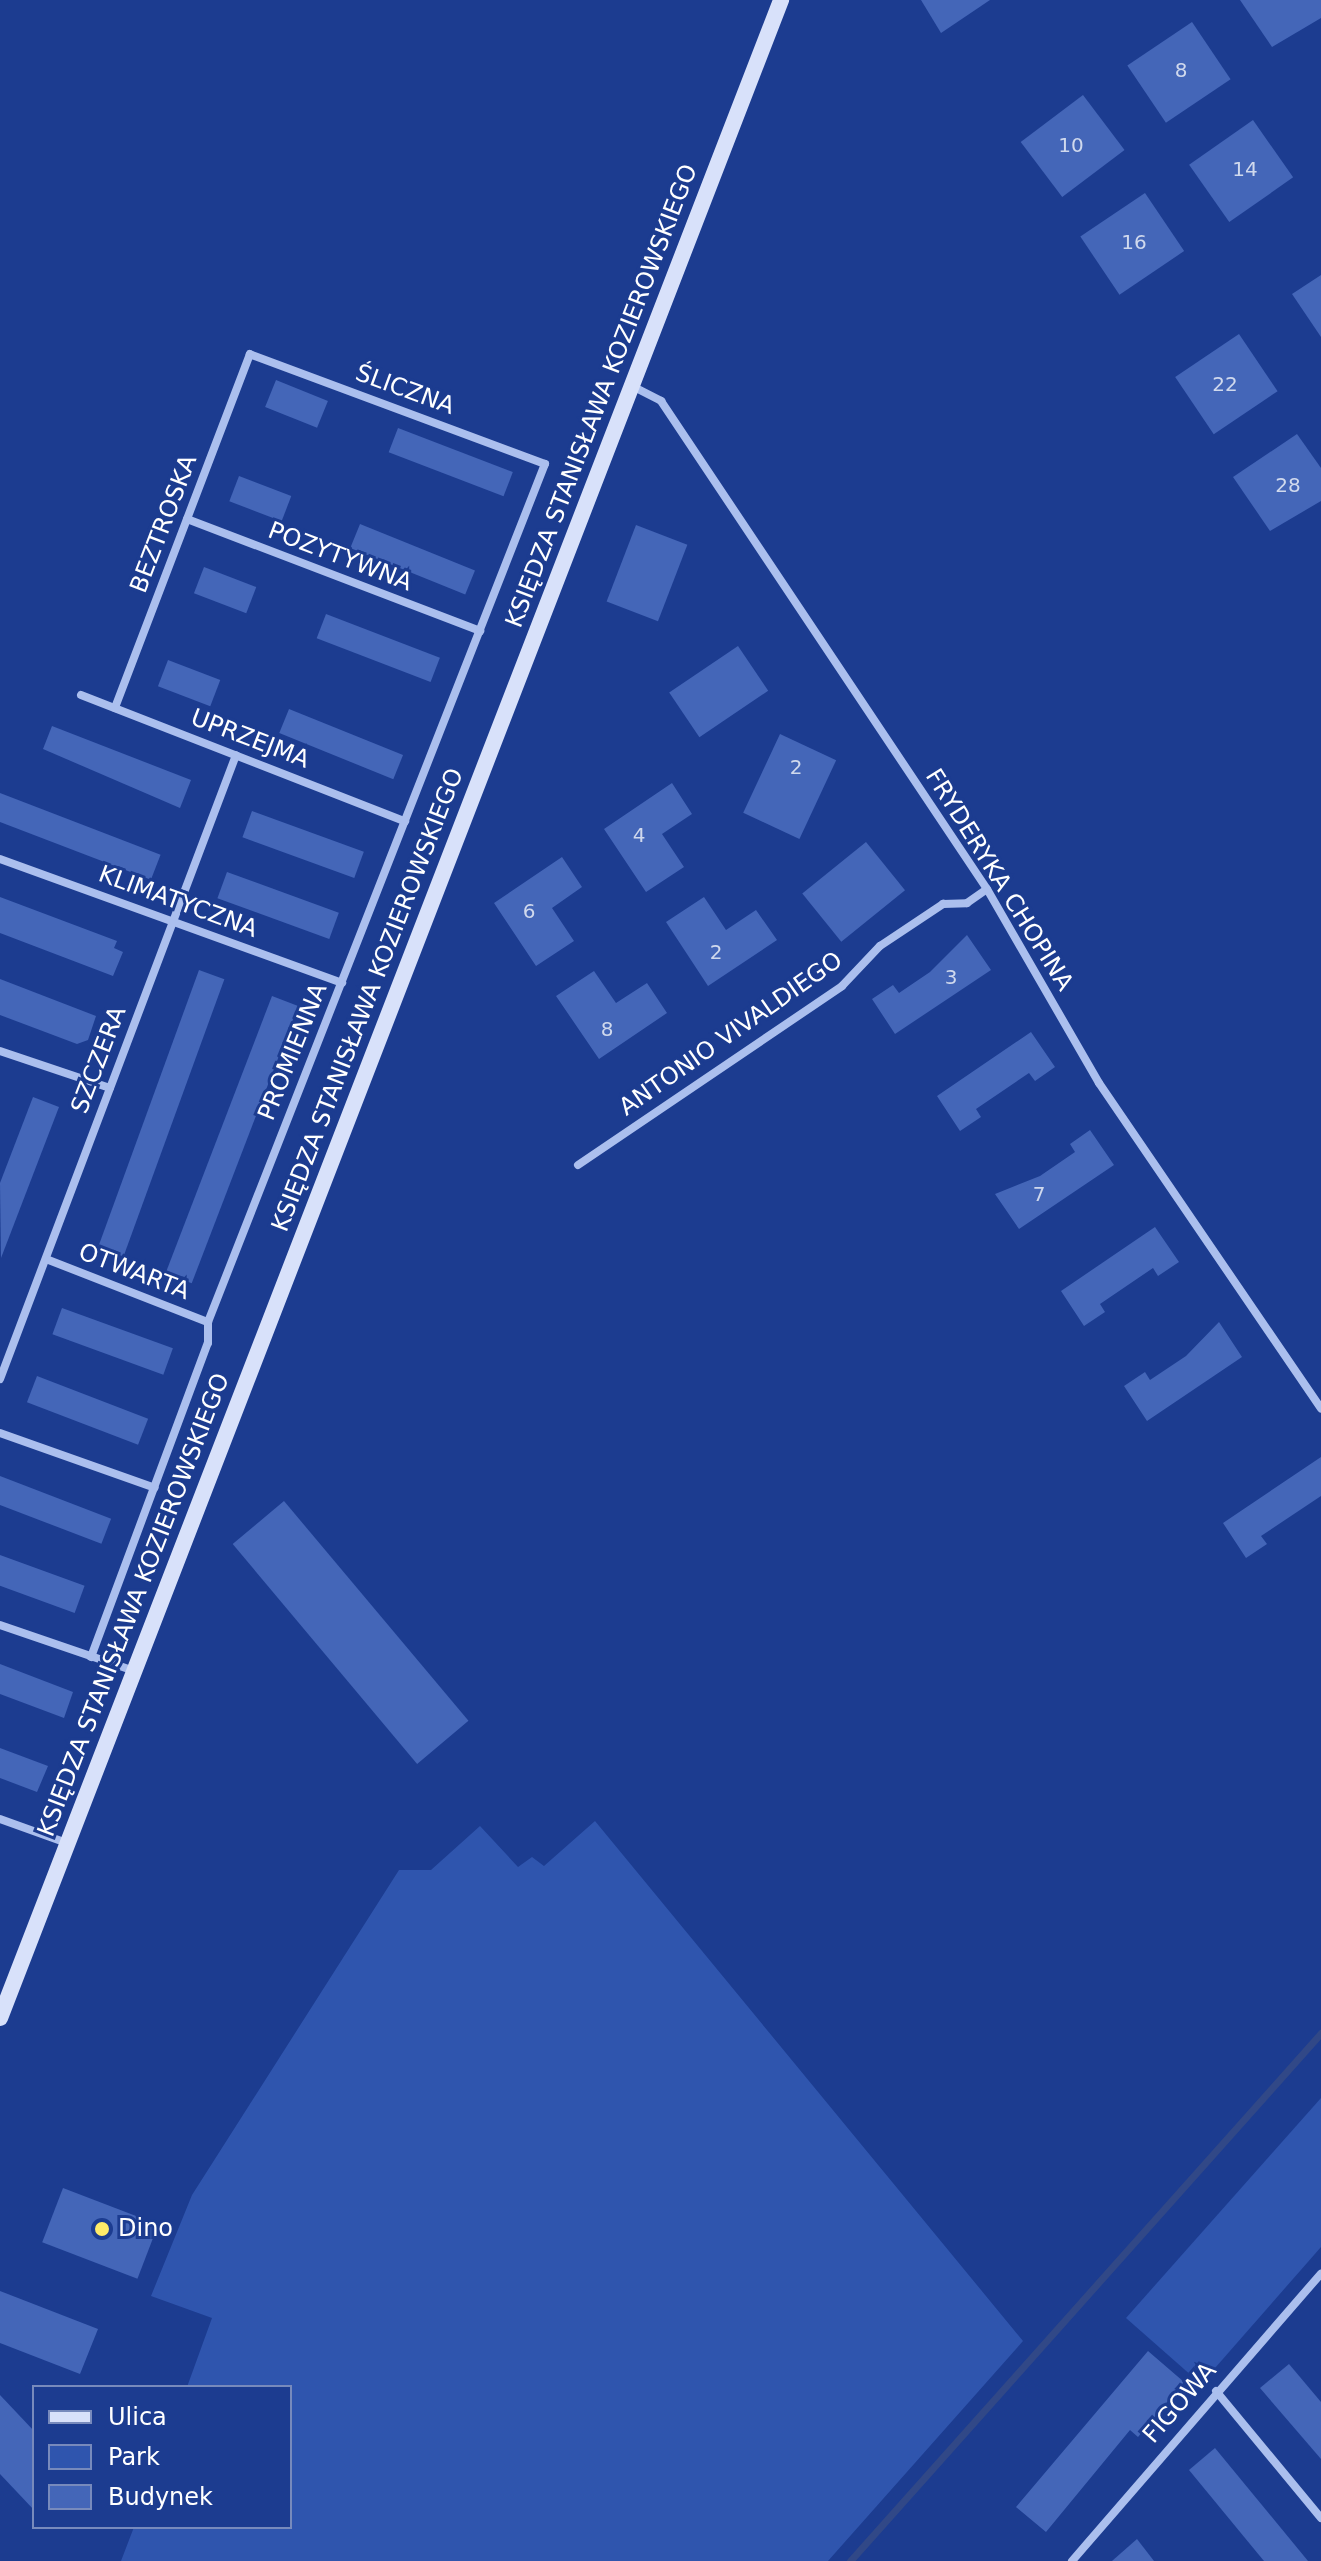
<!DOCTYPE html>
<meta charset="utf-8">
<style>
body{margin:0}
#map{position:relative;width:1321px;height:2561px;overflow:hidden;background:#1c3c90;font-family:"DejaVu Sans",sans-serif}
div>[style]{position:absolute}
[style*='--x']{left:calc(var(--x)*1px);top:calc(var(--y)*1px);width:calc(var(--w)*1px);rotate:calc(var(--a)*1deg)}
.green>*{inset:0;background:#2f55ae}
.stream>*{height:7px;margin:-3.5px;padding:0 3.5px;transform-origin:3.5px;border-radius:3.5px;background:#314887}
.building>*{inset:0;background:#4466b8;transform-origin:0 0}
.street>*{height:8px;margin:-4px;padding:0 4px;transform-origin:4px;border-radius:4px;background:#abbfee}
.secondary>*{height:16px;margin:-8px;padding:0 8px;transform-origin:8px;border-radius:8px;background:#d8e1fa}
.dots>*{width:22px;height:22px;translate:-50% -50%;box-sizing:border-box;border:4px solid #1c3c90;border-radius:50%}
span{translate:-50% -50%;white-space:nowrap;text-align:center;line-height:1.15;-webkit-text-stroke:6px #1c3c90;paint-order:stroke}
.number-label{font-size:20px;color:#d0d9ed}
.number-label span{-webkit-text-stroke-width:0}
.street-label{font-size:24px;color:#fff}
.poi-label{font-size:24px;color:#fff}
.left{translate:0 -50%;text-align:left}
.legend{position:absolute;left:32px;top:2385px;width:260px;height:144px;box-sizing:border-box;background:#1c3c90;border:2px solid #778abc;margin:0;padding:10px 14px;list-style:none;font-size:24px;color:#fff}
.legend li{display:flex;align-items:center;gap:16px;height:40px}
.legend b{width:40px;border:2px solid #778abc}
</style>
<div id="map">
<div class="green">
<div style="clip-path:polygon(595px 1821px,1023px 2341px,828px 2561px,121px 2561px,134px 2527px,290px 2527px,290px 2387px,187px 2387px,212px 2318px,151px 2296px,192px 2195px,399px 1870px,431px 1870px,480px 1826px,518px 1867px,532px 1857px,544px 1866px)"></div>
<div style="clip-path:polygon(1321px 2098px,1321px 2247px,1201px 2384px,1126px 2318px)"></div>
</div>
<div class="stream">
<div style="--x:850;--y:2561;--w:708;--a:-48.27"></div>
</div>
<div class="building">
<div style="clip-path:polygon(921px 0,990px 0,941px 33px)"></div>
<div style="clip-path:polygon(1240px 0,1321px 0,1321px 18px,1272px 47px)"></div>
<div style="left:1192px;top:22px;width:69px;height:78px;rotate:56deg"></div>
<div style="left:1083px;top:95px;width:69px;height:78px;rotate:53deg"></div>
<div style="left:1253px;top:120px;width:70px;height:78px;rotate:55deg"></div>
<div style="left:1145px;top:193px;width:70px;height:78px;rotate:56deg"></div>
<div style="clip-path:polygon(1321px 275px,1321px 337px,1292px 294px)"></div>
<div style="left:1239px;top:334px;width:69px;height:77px;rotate:56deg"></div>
<div style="left:276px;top:380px;width:56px;height:29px;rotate:22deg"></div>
<div style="left:398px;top:428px;width:123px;height:26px;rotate:21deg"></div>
<div style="clip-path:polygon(1297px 434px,1321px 468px,1321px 501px,1270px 531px,1233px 477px)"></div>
<div style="left:239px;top:476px;width:56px;height:27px;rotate:21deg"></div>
<div style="left:360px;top:524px;width:124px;height:26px;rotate:22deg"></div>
<div style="left:636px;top:525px;width:55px;height:82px;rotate:21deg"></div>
<div style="left:204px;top:567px;width:56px;height:28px;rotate:21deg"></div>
<div style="left:326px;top:614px;width:122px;height:26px;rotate:21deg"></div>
<div style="left:738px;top:646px;width:54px;height:83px;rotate:56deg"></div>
<div style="left:168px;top:660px;width:56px;height:28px;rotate:21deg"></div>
<div style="left:289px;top:709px;width:123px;height:26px;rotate:22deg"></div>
<div style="clip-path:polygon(52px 726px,191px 780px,180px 808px,43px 749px)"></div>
<div style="left:780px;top:734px;width:62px;height:87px;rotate:25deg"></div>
<div style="clip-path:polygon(672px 783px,692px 814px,662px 834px,684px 867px,646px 892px,604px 829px)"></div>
<div style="left:0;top:793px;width:172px;height:27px;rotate:21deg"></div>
<div style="left:252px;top:811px;width:119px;height:28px;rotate:20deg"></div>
<div style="left:866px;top:842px;width:62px;height:82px;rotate:51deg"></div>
<div style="clip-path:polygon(562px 857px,582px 887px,552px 908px,574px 941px,536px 966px,494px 903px)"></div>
<div style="left:227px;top:872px;width:119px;height:28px;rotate:20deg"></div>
<div style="clip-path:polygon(0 897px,117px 941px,114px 948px,123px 952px,113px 976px,0 933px)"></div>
<div style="clip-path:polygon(704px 897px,726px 930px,756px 910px,777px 940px,708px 986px,666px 922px)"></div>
<div style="clip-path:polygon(967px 935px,991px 970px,895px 1034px,872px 999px,893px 985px,899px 993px,930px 972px)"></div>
<div style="left:199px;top:970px;width:27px;height:295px;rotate:20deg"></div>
<div style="clip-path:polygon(594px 971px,616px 1003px,647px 983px,667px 1013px,599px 1059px,556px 996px)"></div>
<div style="clip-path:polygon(0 979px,96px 1016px,88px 1040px,77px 1044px,0 1015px)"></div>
<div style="left:272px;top:996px;width:28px;height:297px;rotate:21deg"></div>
<div style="clip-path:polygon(1031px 1032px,1055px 1067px,1035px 1081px,1029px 1073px,976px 1109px,981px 1117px,960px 1131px,937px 1096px)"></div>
<div style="clip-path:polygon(33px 1097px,59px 1107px,1px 1258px,0 1183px)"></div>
<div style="clip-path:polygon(1090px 1130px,1114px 1165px,1019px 1229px,995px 1194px,1040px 1176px,1075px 1152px,1070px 1144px)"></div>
<div style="clip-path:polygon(1155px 1227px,1179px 1262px,1158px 1276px,1153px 1268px,1100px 1304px,1105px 1312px,1084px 1326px,1061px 1291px)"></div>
<div style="left:62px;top:1308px;width:118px;height:28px;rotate:20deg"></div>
<div style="clip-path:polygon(1219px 1322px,1242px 1357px,1147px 1421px,1124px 1386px,1145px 1372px,1150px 1380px,1186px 1356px)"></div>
<div style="left:37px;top:1376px;width:119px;height:28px;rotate:21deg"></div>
<div style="clip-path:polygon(1321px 1457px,1321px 1496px,1261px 1536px,1267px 1544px,1246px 1558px,1223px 1523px)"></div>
<div style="left:0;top:1476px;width:119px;height:27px;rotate:21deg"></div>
<div style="left:284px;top:1501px;width:287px;height:67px;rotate:50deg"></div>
<div style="left:0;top:1555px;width:90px;height:29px;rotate:20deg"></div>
<div style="clip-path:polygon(0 1664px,73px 1692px,64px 1718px,0 1694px)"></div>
<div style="clip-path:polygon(0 1748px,48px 1766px,37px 1792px,0 1778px)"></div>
<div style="left:63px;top:2188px;width:102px;height:58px;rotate:21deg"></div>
<div style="clip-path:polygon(0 2291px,98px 2329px,80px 2374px,0 2343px)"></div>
<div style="clip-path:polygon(1148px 2351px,1184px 2382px,1138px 2437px,1130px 2430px,1046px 2532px,1016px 2507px)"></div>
<div style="clip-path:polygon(1289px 2364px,1321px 2402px,1321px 2459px,1260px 2388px)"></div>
<div style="clip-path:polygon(0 2395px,34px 2431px,34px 2510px,0 2474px)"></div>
<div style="clip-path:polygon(1215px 2448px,1285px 2533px,1308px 2561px,1264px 2561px,1259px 2555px,1189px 2470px)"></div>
<div style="clip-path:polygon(1137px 2539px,1154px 2561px,1112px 2561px)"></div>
</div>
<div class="street">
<div style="--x:632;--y:386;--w:33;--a:27"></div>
<div style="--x:661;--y:401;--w:587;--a:56.26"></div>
<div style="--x:987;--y:889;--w:224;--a:60"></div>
<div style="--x:1099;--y:1083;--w:394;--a:55.7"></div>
<div style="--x:187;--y:519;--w:314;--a:20.9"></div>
<div style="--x:81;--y:695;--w:348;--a:21.3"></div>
<div style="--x:0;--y:859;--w:364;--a:19.9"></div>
<div style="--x:0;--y:1051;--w:116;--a:18.6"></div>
<div style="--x:578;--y:1165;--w:319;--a:-34.1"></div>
<div style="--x:842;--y:986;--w:55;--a:-46.5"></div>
<div style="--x:880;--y:946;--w:76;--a:-33.7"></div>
<div style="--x:943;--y:904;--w:24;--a:-2"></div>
<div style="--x:967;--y:903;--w:24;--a:-35"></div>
<div style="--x:46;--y:1259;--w:174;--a:21.3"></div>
<div style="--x:0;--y:1379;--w:667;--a:-69.28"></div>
<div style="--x:0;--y:1433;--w:164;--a:19.5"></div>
<div style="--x:0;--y:1625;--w:142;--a:18.9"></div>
<div style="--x:91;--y:1657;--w:335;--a:-69.6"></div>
<div style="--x:208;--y:1343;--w:21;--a:-90"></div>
<div style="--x:208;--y:1322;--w:922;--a:-68.56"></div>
<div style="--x:545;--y:464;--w:315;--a:-159.6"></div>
<div style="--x:250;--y:354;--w:379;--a:110.9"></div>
<div style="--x:0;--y:1819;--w:71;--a:19.7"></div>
<div style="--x:1216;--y:2391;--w:165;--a:50.4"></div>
<div style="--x:1072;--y:2561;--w:380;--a:-49.1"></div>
</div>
<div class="secondary">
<div style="--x:0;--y:2018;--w:2164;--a:-68.84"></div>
</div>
<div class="dots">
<div style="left:102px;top:2229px;background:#ffeb69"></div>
</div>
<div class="number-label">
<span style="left:1181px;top:70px">8</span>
<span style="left:1071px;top:145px">10</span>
<span style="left:1245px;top:169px">14</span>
<span style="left:1134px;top:242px">16</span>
<span style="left:1225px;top:384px">22</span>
<span style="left:1288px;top:485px">28</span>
<span style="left:796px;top:767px">2</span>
<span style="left:639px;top:835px">4</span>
<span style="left:529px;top:911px">6</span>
<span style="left:716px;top:952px">2</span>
<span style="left:951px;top:977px">3</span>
<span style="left:607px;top:1029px">8</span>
<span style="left:1039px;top:1194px">7</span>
</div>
<div class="street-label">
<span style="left:405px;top:390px;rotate:20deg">ŚLICZNA</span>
<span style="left:602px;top:396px;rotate:-69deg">KSIĘDZA STANISŁAWA KOZIEROWSKIEGO</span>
<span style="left:164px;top:524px;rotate:-69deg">BEZTROSKA</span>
<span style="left:340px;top:557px;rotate:21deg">POZYTYWNA</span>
<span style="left:250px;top:739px;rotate:21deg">UPRZEJMA</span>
<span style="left:999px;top:880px;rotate:58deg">FRYDERYKA CHOPINA</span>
<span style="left:178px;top:902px;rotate:20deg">KLIMATYCZNA</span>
<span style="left:368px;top:1000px;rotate:-69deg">KSIĘDZA STANISŁAWA KOZIEROWSKIEGO</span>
<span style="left:731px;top:1034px;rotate:-35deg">ANTONIO VIVALDIEGO</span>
<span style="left:293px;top:1052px;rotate:-68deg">PROMIENNA</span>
<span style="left:99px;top:1060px;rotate:-69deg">SZCZERA</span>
<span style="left:134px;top:1272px;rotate:21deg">OTWARTA</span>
<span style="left:134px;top:1605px;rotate:-69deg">KSIĘDZA STANISŁAWA KOZIEROWSKIEGO</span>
<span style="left:1180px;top:2403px;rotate:-49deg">FIGOWA</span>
</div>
<div class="poi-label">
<span class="left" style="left:118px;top:2229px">Dino</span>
</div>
<ul class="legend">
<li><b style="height:10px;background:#d8e1fa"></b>Ulica</li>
<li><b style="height:22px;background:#2f55ae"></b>Park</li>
<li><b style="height:22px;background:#4466b8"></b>Budynek</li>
</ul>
</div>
